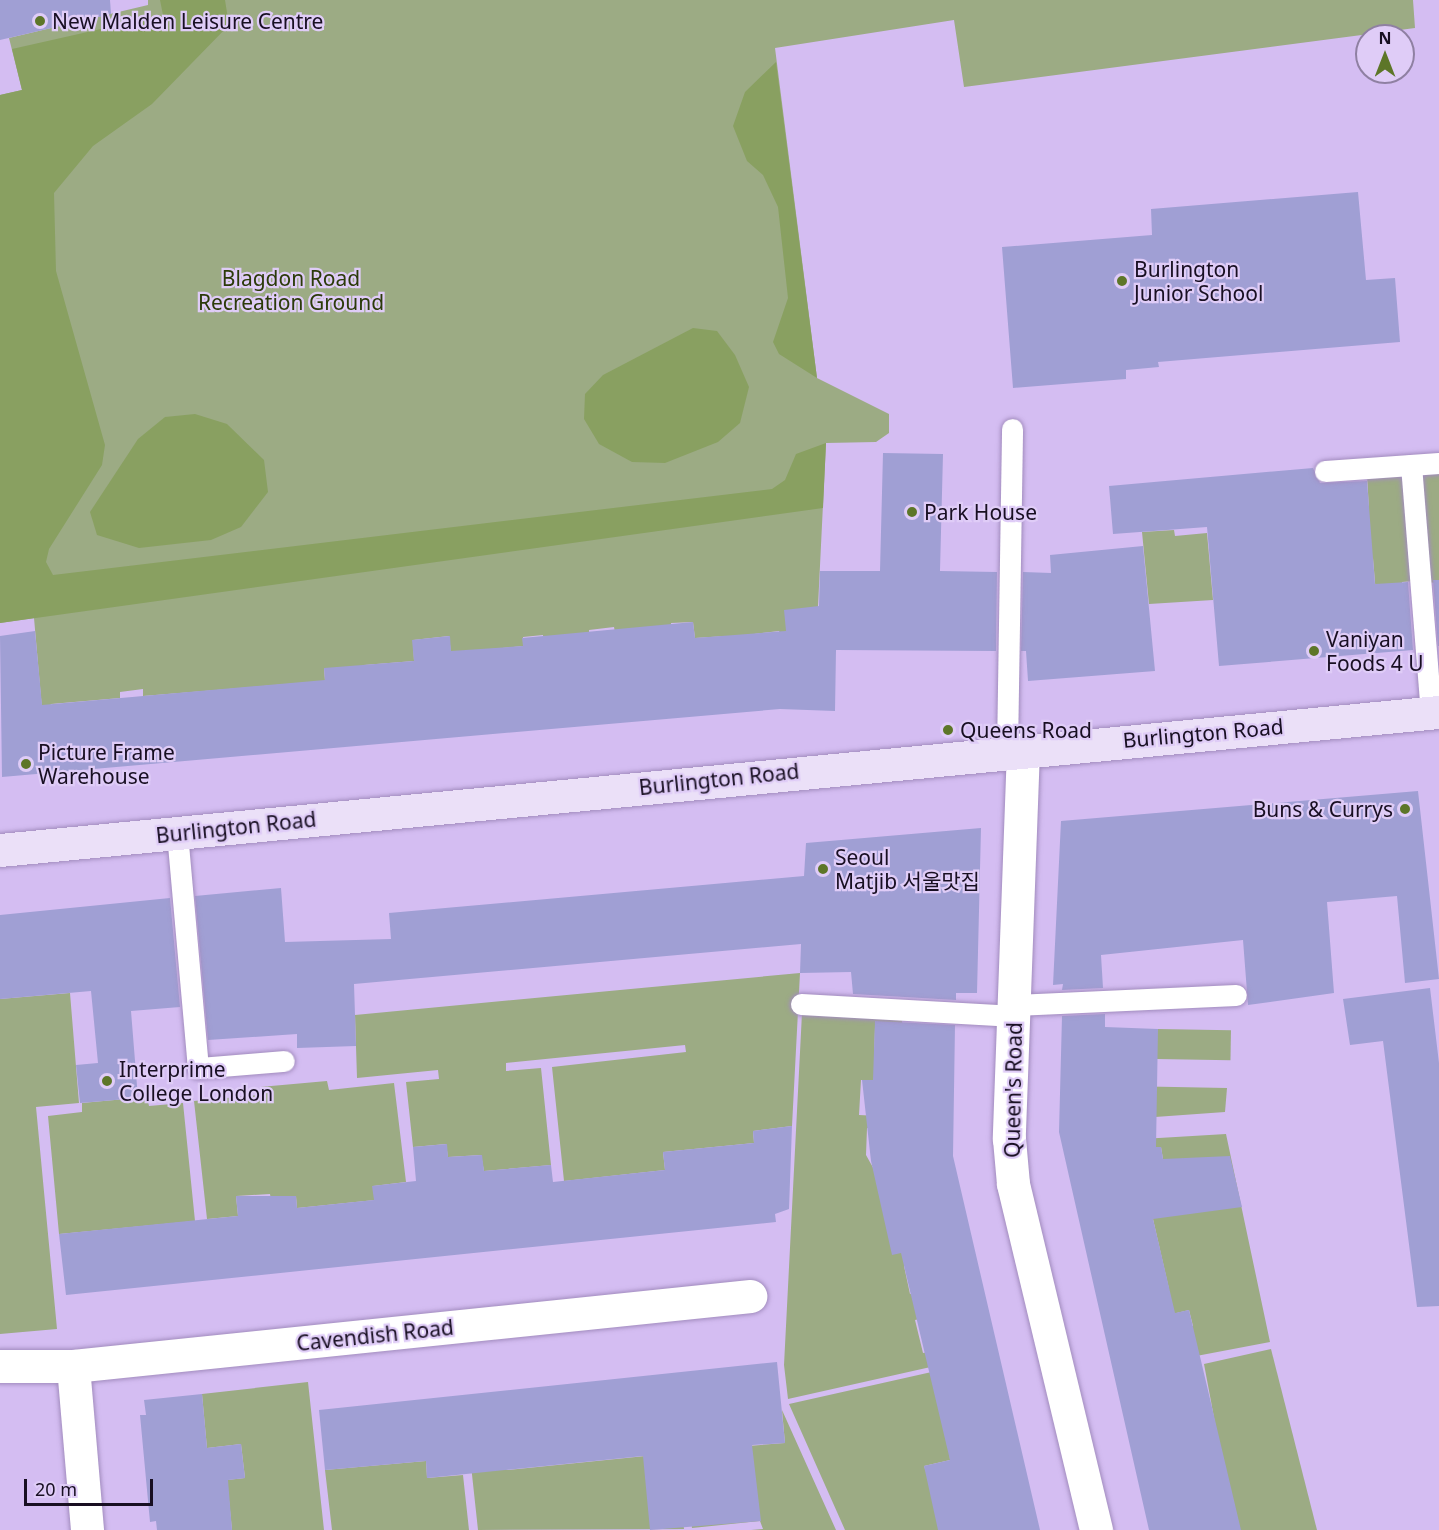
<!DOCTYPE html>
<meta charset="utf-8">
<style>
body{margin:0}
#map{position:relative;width:1439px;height:1530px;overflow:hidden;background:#d4bdf2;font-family:"Noto Sans","Noto Sans KR",sans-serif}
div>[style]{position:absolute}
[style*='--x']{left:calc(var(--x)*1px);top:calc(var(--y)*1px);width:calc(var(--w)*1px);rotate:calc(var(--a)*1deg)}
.green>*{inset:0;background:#9cab84;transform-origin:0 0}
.forest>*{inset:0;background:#89a061}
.building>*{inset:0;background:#a09fd4}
.roads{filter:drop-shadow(0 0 2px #a28cbe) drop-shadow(0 0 2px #a28cbe)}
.service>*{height:21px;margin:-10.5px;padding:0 10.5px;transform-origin:10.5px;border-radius:10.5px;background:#fff}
.minor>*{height:33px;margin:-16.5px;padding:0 16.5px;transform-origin:16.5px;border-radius:16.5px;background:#fff}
.secondary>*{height:33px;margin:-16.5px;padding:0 16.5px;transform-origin:16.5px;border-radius:16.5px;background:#ebe0f8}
.dots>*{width:16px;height:16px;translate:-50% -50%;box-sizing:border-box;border:3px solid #dfccf7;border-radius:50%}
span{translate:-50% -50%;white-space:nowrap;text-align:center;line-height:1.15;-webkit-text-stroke:4.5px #dfccf7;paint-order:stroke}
.poi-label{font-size:21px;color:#180f22}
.left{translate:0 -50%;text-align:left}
.right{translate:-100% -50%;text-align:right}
.park-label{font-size:21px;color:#2b3a09}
.street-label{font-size:21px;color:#180f22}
.north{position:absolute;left:1355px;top:24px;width:60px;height:60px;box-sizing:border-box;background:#dfccf7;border:2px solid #8f80a2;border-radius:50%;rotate:0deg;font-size:16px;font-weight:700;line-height:24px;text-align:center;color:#180f22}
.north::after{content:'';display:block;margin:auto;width:21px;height:27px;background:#5d7628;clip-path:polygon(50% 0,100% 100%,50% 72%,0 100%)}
.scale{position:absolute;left:24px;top:1479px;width:129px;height:27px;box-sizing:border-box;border:3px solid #180f22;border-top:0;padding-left:8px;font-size:18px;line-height:21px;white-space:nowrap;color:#180f22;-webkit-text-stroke:4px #dfccf7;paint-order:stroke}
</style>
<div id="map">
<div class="green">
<div style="clip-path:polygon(148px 0,1413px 0,1415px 28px,964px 87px,954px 20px,775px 48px,817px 378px,889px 414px,889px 433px,876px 442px,826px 443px,817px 627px,788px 653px,779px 631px,754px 634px,729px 658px,726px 636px,695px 638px,693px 622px,671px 623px,675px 663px,616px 638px,614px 627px,589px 630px,589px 639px,545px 659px,543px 635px,523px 637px,523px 646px,451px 653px,449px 636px,413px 640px,414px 661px,364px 665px,366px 686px,324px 668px,325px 681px,143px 696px,143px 689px,120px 692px,120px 698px,51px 704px,43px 720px,34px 618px,0 623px,0 95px,22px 90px,9px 38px,148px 5px)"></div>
<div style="clip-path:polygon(1439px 469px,1439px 582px,1427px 583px,1418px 470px)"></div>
<div style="clip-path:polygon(1405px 472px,1413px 581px,1402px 582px,1402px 591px,1376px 594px,1373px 558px,1331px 561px,1328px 512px,1369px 509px,1367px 475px)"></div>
<div style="clip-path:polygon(1174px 530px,1175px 536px,1207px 533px,1213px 600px,1149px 604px,1142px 532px)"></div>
<div style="clip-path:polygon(800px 973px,792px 1126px,753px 1131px,754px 1143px,663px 1152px,665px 1170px,564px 1181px,552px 1067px,686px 1052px,685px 1045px,506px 1063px,506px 1071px,541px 1068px,551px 1165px,517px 1168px,484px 1171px,481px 1155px,448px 1157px,446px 1144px,413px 1147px,406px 1082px,439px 1079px,438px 1070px,357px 1078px,355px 1015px)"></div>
<div style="clip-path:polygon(70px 993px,79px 1103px,36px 1107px,57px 1329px,0 1334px,0 999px)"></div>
<div style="clip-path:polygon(802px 1013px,902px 1016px,902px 1027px,875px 1027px,874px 1061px,900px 1081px,861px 1080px,859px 1115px,899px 1117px,898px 1129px,867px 1128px,866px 1155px,918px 1249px,904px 1266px,910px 1294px,927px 1291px,933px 1316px,915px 1320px,923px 1353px,940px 1350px,944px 1364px,788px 1399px,784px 1365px)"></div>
<div style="left:1157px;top:1029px;width:74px;height:30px;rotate:1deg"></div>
<div style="clip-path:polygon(327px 1081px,329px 1090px,394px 1083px,406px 1182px,373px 1186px,375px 1200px,297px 1208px,296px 1196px,273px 1211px,270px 1194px,236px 1196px,238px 1216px,207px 1219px,194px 1101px,260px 1095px,260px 1087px)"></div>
<div style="clip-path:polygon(1122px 1086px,1227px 1088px,1225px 1112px,1155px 1117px)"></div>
<div style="clip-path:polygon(147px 1097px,149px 1106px,183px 1103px,195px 1221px,59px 1234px,48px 1116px,82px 1112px,82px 1103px)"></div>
<div style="clip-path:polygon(1226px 1134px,1270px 1342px,1170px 1361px,1176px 1330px,1193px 1326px,1189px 1310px,1160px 1317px,1169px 1289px,1153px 1219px,1163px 1159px,1161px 1147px,1143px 1148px,1142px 1139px)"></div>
<div style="clip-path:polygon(1271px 1349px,1317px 1530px,1235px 1530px,1204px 1364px)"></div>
<div style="clip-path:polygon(945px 1369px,950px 1460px,924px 1466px,946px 1530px,845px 1530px,789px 1404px)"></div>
<div style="clip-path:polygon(308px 1382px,324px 1530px,232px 1530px,227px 1480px,245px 1478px,241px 1444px,207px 1448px,202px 1394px)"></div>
<div style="clip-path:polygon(782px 1410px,836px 1530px,751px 1530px,763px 1529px,760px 1521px,692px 1528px,684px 1451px,785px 1443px)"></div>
<div style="clip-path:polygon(675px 1453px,684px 1529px,478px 1530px,470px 1456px,508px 1470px)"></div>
<div style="clip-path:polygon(426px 1461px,427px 1478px,463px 1475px,469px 1530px,332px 1530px,325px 1470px)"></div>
</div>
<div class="forest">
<div style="clip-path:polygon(160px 0,225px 0,229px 25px,152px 104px,93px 146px,54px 193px,56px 271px,105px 445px,102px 465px,49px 549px,46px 562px,53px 575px,772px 489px,785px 480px,796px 454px,826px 443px,823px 508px,0 623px,0 95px,22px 90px,12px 49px,163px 15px)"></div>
<div style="clip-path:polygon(776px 62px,817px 378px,779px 354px,773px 342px,788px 298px,778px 207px,763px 175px,747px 161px,733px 126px,745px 92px)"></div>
<div style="clip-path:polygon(693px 328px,717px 331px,735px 355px,749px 387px,740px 423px,718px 442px,665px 463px,632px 462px,599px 444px,584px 419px,585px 394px,603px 375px)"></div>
<div style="clip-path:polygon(195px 414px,227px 424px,264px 460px,268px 492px,241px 527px,211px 540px,139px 548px,97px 535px,90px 512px,138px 439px,165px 417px)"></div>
</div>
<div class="building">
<div style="clip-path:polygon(0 0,110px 0,111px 14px,0 40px)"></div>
<div style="clip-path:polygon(1358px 192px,1366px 280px,1395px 278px,1400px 342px,1158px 362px,1159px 367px,1126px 370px,1126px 379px,1013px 388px,1002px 247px,1152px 235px,1151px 209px)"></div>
<div style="clip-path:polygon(883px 453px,943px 454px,940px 571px,997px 572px,996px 651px,836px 650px,835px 711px,780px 709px,2px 777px,0 636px,35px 631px,42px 705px,325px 680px,324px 668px,414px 661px,412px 640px,450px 636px,451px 651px,523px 646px,522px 638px,693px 622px,695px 638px,786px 631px,784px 610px,819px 606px,820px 571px,880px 571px)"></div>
<div style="clip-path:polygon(1313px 468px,1320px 483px,1367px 481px,1375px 584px,1408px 582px,1413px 650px,1219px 666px,1207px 527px,1113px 534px,1109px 486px)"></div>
<div style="clip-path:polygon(1143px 546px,1155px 671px,1028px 681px,1026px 651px,1021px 651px,1023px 572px,1051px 573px,1050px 555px)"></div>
<div style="clip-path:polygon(1433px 580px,1439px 580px,1439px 646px,1438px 646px)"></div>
<div style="clip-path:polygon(1418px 791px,1439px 979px,1405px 983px,1397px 896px,1327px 902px,1334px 993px,1248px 1005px,1243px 940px,1101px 955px,1103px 988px,1062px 990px,1063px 984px,1053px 985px,1061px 821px)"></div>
<div style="clip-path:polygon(981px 828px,977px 993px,956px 993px,956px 1000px,853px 994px,851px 972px,800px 973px,801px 944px,354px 984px,356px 1046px,297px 1048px,297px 1034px,208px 1040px,195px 896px,281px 888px,285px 942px,391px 939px,389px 913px,804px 876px,806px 843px)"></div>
<div style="clip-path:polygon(170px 898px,180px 1007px,131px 1011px,138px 1098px,80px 1103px,76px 1065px,98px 1063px,91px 991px,0 999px,0 915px)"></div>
<div style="clip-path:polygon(1430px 988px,1439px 1063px,1439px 1306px,1417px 1307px,1383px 1041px,1350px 1045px,1343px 999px)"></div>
<div style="clip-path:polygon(1105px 1014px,1105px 1027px,1158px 1029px,1156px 1147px,1161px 1147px,1163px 1159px,1230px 1156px,1242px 1207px,1153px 1219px,1175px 1313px,1189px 1310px,1241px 1530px,1149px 1530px,1059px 1132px,1062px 1016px)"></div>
<div style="clip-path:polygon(875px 1021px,955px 1025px,953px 1156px,1040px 1530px,938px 1530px,924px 1466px,950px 1460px,901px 1253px,892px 1255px,871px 1161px,862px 1080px,873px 1080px)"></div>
<div style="clip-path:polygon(792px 1126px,789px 1209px,775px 1214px,776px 1222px,66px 1295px,59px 1234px,238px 1216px,236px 1196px,296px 1196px,297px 1208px,374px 1200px,372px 1186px,416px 1181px,413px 1147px,447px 1144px,448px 1157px,482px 1155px,484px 1171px,551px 1165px,553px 1182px,665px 1170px,663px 1152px,754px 1143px,753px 1131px)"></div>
<div style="clip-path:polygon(777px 1362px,785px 1443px,752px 1445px,761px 1521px,650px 1530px,643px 1456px,427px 1478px,426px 1461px,325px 1470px,319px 1410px)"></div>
<div style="clip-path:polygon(202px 1394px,207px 1448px,241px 1444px,245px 1478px,228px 1480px,232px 1530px,157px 1530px,156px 1521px,150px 1522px,140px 1415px,146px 1415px,144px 1400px)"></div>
</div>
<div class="roads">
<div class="service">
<div style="--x:1411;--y:465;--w:249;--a:85.4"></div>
<div style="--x:1325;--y:471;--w:114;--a:-4"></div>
<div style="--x:1007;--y:751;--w:322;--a:-89.1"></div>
<div style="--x:177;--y:833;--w:236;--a:84.9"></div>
<div style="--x:198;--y:1068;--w:86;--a:-4.7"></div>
<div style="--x:801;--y:1004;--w:214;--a:3.2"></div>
<div style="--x:1015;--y:1005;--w:221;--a:-2.6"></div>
</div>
<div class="minor">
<div style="--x:1023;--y:749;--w:390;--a:92.1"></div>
<div style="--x:1009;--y:1139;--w:45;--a:84.9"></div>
<div style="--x:1013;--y:1184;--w:356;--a:76.5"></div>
<div style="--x:0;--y:1366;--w:73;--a:0"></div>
<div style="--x:73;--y:1366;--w:681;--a:-5.9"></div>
<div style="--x:73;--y:1366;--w:165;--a:85.1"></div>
</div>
<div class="secondary">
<div style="--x:0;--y:850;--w:1446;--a:-5.48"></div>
</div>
</div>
<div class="dots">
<div style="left:40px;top:21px;background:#5d7628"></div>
<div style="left:1122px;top:281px;background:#5d7628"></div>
<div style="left:912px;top:512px;background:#5d7628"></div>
<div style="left:1314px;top:651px;background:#5d7628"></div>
<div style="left:948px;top:730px;background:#5d7628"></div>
<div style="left:26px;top:764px;background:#5d7628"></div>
<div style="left:1405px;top:809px;background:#5d7628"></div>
<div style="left:823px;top:869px;background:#5d7628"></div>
<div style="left:107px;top:1081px;background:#5d7628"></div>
</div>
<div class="poi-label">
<span class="left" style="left:52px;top:21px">New Malden Leisure Centre</span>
<span class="left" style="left:1134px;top:281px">Burlington<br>Junior School</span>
<span class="left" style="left:924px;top:512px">Park House</span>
<span class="left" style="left:1326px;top:651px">Vaniyan<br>Foods 4 U</span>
<span class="left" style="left:960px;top:730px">Queens Road</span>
<span class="left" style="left:38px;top:764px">Picture Frame<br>Warehouse</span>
<span class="right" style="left:1393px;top:809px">Buns &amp; Currys</span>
<span class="left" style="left:835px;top:869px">Seoul<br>Matjib 서울맛집</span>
<span class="left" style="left:119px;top:1081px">Interprime<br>College London</span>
</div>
<div class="park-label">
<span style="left:291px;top:290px">Blagdon Road<br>Recreation Ground</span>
</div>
<div class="street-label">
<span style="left:1203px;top:733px;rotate:-5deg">Burlington Road</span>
<span style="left:719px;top:779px;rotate:-6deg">Burlington Road</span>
<span style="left:236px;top:827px;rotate:-6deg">Burlington Road</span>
<span style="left:1013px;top:1090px;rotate:-89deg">Queen's Road</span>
<span style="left:375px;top:1335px;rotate:-6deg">Cavendish Road</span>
</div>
<div class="north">N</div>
<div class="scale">20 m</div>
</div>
